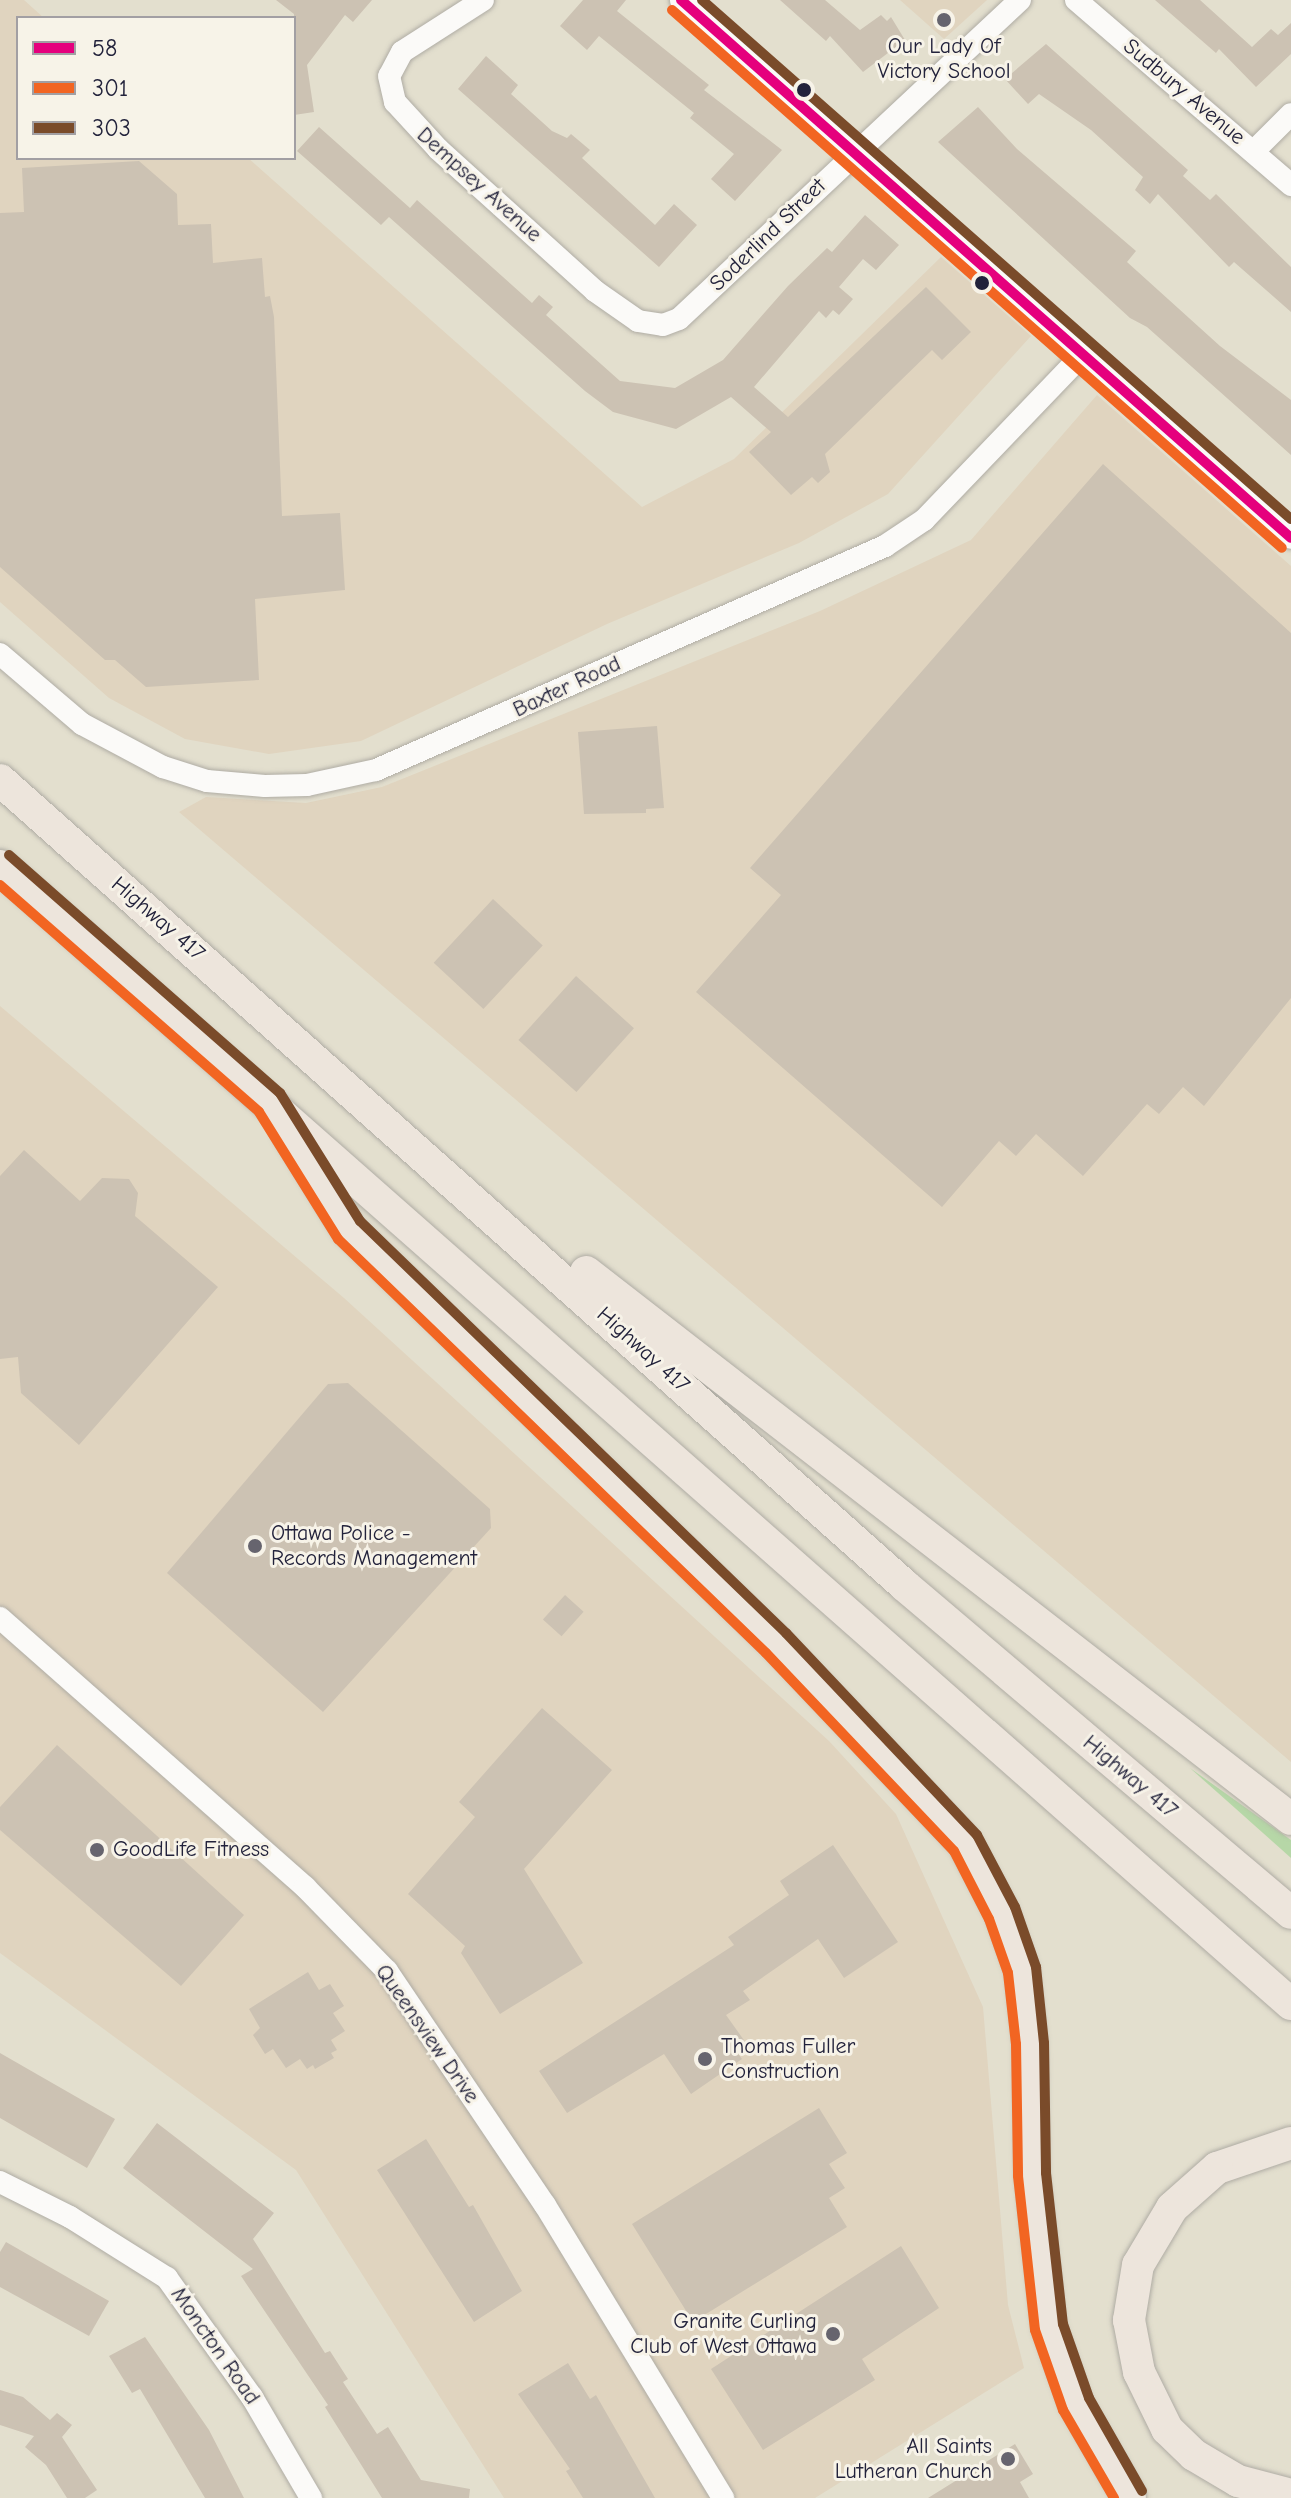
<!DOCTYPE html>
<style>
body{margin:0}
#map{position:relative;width:1291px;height:2498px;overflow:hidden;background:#e3dfce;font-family:"Comic Neue",sans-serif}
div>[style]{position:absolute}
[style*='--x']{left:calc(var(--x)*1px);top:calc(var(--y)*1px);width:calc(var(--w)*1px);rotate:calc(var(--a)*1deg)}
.built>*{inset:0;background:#e0d4bf}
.green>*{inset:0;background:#b6d7a7}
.building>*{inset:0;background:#ccc2b3;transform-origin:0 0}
.roads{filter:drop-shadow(0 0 2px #afaca4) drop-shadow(0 0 2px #afaca4)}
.minor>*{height:22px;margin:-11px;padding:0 11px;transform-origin:11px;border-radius:11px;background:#fbfaf8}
.highway>*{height:32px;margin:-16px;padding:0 16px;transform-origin:16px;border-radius:16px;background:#ede5dc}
.bus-1>*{height:10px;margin:-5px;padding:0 5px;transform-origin:5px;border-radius:5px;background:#e5007d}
.bus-2>*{height:10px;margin:-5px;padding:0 5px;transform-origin:5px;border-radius:5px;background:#f26522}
.bus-3>*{height:10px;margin:-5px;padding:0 5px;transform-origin:5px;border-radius:5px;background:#7a4b2a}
.dots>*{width:22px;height:22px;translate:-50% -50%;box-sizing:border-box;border:4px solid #f7f3e8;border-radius:50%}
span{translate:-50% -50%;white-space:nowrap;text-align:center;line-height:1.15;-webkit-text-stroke:6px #f7f3e8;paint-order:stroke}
.poi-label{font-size:22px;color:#22223b}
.left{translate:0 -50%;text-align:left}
.right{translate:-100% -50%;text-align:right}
.street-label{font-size:22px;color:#22223b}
.legend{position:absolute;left:16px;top:16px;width:280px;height:144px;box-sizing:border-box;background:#f7f3e8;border:2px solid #a29fa3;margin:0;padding:10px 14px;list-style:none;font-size:24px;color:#22223b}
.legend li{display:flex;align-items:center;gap:16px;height:40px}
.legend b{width:40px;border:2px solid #a29fa3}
</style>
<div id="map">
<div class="built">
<div style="clip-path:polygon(0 0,24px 0,44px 18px,18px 18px,18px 158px,248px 158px,642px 507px,734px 459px,941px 257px,1031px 336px,888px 494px,799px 543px,607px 624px,361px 741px,269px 754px,185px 739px,109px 698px,0 602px)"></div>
<div style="clip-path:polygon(900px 0,987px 0,944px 39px)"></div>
<div style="clip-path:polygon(1097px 395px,1291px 566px,1291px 1762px,179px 812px,206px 797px,306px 803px,382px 787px,820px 611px,971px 540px)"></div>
<div style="clip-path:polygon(0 1006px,344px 1298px,829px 1741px,896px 1814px,983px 2007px,1008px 2305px,1024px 2368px,815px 2498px,504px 2498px,296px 2170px,0 1953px)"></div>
</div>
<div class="green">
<div style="clip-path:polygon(1190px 1768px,1291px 1840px,1291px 1858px)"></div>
</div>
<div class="building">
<div style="clip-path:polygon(276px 0,372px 0,353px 22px,345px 15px,307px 65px,314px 112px,294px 115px,294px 14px)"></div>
<div style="clip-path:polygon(583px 0,626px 0,617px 11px,709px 85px,704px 90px,782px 150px,735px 201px,711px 179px,734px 154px,690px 118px,694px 113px,599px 36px,587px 50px,560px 26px)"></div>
<div style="clip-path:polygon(780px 0,825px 0,860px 30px,881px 15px,887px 21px,891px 17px,905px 40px,863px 72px,830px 36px,826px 41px)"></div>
<div style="clip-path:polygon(1155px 0,1200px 0,1252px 47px,1271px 29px,1278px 35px,1291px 23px,1291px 54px,1256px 87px,1219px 49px,1216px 53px)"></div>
<div style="clip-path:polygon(1046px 44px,1188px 170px,1183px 176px,1210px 200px,1216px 194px,1291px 267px,1291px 312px,1234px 262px,1229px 267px,1158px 194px,1150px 204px,1135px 190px,1143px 177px,1091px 130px,1039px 94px,1028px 104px,1005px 79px)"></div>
<div style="clip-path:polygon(486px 56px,518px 85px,511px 94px,552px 131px,567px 138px,571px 134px,590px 150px,582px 158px,655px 225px,674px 204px,697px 225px,659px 267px,458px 89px)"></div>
<div style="clip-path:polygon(978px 107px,1017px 149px,1136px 251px,1127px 262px,1220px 346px,1291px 400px,1291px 455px,1147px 327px,1130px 318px,938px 142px)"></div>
<div style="clip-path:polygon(319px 127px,410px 208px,417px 200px,532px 303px,539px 295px,553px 307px,546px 315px,620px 381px,675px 388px,723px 360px,788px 286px,827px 248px,832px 252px,865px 215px,899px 245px,876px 270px,863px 259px,839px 287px,853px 299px,839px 315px,833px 310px,826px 318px,819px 311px,754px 387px,788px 417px,926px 287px,971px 332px,942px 360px,932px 350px,825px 454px,830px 472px,818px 483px,812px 477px,791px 495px,749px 452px,771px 432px,731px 397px,676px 429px,613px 412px,585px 391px,389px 217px,381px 225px,297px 151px)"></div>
<div style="clip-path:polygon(139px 161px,177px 194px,178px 225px,211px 224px,213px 263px,262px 258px,265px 297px,270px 296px,274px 317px,282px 516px,340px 513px,345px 590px,255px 599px,259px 680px,146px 687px,115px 660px,105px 660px,0 567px,0 213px,24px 212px,22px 168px)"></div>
<div style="clip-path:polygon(1103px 464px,1291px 633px,1291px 998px,1204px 1106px,1183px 1087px,1159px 1114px,1147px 1104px,1083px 1176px,1036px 1134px,1016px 1156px,999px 1141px,942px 1207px,696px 992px,781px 895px,750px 868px)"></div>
<div style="clip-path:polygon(657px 726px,664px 808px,646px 809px,646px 813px,584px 814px,578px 732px)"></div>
<div style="left:493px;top:899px;width:68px;height:87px;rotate:43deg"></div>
<div style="left:576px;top:976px;width:78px;height:86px;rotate:42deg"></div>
<div style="clip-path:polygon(24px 1150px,80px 1201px,102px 1178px,129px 1179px,138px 1193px,135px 1216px,218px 1287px,79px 1445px,21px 1393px,18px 1357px,0 1359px,0 1176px)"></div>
<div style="clip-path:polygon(348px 1383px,490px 1509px,491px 1528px,323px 1712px,167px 1573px,328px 1384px)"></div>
<div style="left:565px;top:1595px;width:25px;height:33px;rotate:42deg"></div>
<div style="clip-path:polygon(542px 1708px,612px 1770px,524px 1869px,583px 1963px,500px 2014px,461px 1953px,465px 1946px,408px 1894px,475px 1817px,459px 1802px)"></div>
<div style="clip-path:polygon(57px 1745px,244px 1915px,181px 1986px,0 1830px,0 1807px)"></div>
<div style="clip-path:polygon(833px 1845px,898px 1942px,844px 1978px,818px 1939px,743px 1991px,750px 2000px,726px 2015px,746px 2043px,735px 2050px,742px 2059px,691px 2094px,664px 2054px,567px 2113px,539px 2071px,734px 1945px,728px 1937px,789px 1895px,780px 1881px)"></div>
<div style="clip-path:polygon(308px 1972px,319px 1990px,330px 1984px,344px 2006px,333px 2013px,345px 2031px,331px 2040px,337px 2050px,331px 2053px,334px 2058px,315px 2069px,313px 2065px,307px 2069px,300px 2059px,286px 2068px,273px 2049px,265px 2054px,253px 2035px,260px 2028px,249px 2009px)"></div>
<div style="clip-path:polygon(0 2053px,115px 2119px,87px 2168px,0 2118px)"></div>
<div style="clip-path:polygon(819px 2108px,847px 2153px,829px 2164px,845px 2188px,829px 2198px,847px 2227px,693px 2322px,632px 2224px)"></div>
<div style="clip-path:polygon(157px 2123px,274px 2213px,253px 2239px,325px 2353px,330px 2351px,348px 2379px,343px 2382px,377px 2434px,388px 2427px,421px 2480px,470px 2489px,469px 2498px,382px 2498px,325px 2407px,328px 2405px,241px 2276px,253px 2269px,123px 2168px)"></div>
<div style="clip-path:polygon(426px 2139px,469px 2207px,473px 2205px,522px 2291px,474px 2322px,377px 2170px)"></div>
<div style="clip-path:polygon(6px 2242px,109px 2301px,89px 2336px,0 2287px,0 2252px)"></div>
<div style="clip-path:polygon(901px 2246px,939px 2308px,862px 2359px,875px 2380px,763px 2450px,711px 2369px)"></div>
<div style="clip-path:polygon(145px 2337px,209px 2430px,244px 2498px,205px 2498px,140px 2389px,132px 2393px,109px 2356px)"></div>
<div style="clip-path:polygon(568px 2363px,590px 2399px,596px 2395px,655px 2498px,583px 2498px,566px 2471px,570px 2469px,518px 2394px)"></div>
<div style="clip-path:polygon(0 2390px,23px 2397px,50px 2420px,57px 2413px,72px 2425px,62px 2437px,97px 2490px,85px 2498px,67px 2498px,46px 2465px,25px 2447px,34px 2436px,0 2425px)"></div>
<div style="clip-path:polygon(1015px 2444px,1033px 2474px,1020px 2482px,1029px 2498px,928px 2498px)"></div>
</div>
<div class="roads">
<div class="minor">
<div style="--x:483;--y:0;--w:96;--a:147.3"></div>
<div style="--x:402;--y:52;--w:27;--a:118"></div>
<div style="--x:389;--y:76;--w:27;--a:77"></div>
<div style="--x:395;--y:102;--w:64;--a:47.5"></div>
<div style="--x:438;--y:149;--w:212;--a:42.1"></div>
<div style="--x:595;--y:291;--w:52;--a:34.9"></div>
<div style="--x:638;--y:321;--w:25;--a:9"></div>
<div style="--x:663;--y:325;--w:17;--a:-21"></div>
<div style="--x:679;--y:319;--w:467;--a:-43.1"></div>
<div style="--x:681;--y:0;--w:813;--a:41.41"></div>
<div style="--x:1076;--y:0;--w:284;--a:40.7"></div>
<div style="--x:1254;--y:151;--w:52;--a:-45"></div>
<div style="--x:0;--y:654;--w:108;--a:40.5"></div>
<div style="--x:82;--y:724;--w:92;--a:28"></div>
<div style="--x:163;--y:767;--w:46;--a:17.7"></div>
<div style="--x:207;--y:781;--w:58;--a:4.9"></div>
<div style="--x:265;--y:786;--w:42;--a:-1.4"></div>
<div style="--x:307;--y:785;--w:71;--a:-12.3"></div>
<div style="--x:376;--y:770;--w:556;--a:-23.75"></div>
<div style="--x:885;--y:546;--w:47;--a:-33.7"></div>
<div style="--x:924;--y:520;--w:230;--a:-46.2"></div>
<div style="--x:0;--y:1618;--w:407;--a:41.4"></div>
<div style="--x:305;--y:1887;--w:117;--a:45.7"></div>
<div style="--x:387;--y:1971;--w:282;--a:56"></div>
<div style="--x:545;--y:2205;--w:343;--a:58.7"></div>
<div style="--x:0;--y:2182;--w:78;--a:26.6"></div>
<div style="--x:70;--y:2217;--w:115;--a:32.2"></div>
<div style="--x:167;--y:2278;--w:146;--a:54.5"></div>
<div style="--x:252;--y:2397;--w:117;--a:59.7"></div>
</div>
<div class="highway">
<div style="--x:0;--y:780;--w:1210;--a:41.68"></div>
<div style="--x:904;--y:1585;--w:507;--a:40.28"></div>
<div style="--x:0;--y:866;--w:1721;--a:41.4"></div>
<div style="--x:289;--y:1133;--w:114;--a:58.3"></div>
<div style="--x:349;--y:1230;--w:594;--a:44.05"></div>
<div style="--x:776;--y:1643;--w:275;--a:46.6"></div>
<div style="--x:965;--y:1843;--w:79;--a:62.1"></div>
<div style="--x:1002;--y:1913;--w:60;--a:70.7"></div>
<div style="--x:1022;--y:1970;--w:73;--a:83.7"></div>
<div style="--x:1030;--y:2043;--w:131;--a:89.1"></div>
<div style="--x:1032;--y:2174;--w:154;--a:83.7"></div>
<div style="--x:1049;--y:2327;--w:82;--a:70.7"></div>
<div style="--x:1076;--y:2404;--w:108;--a:60.1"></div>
<div style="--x:586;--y:1272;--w:892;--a:37.81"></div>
<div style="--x:1291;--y:2143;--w:78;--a:161.3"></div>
<div style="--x:1217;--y:2168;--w:60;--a:138.4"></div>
<div style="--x:1172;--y:2208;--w:66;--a:120.8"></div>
<div style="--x:1138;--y:2265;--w:56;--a:99.3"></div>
<div style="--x:1129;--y:2320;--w:53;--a:79.1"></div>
<div style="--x:1139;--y:2372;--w:64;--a:63.8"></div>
<div style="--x:1167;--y:2429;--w:37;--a:44"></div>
<div style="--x:1194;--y:2455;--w:51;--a:30.6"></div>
<div style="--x:1238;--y:2481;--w:55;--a:14.8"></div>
</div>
</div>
<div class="bus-1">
<div style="--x:681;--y:0;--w:813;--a:41.41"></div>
</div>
<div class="bus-2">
<div style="--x:672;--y:10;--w:813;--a:41.41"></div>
<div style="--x:0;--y:885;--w:344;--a:41.2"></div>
<div style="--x:259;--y:1112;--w:150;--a:58.1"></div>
<div style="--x:338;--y:1239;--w:595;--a:44.05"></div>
<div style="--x:766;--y:1653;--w:273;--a:46.5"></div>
<div style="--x:954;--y:1851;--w:76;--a:62.8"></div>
<div style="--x:989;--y:1919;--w:57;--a:70.6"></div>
<div style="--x:1008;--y:1973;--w:71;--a:83.6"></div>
<div style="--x:1016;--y:2044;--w:132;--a:89.1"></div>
<div style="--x:1018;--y:2176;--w:155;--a:83.7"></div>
<div style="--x:1035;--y:2330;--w:85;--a:70.7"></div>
<div style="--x:1063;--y:2410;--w:102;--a:59.9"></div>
</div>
<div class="bus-3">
<div style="--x:702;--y:0;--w:785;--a:41.39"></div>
<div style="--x:9;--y:855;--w:361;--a:41.3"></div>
<div style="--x:280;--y:1093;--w:151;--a:58"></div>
<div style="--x:360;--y:1221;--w:593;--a:44.04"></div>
<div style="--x:786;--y:1633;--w:278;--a:46.6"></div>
<div style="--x:977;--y:1835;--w:81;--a:62.2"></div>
<div style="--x:1015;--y:1907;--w:64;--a:70.7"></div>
<div style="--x:1036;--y:1967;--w:76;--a:84"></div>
<div style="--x:1044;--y:2043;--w:130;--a:89.1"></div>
<div style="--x:1046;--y:2173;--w:152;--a:83.6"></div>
<div style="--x:1063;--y:2324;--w:78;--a:70.6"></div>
<div style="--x:1089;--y:2398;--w:107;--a:60.3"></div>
</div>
<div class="dots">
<div style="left:944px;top:20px;background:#66646e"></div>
<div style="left:804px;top:90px;background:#22223b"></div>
<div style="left:982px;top:283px;background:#22223b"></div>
<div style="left:255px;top:1546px;background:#66646e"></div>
<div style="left:97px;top:1850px;background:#66646e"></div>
<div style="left:705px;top:2059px;background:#66646e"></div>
<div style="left:833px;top:2334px;background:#66646e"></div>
<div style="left:1008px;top:2459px;background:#66646e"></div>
</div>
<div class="poi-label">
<span style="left:944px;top:59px">Our Lady Of<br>Victory School</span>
<span class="left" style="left:271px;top:1546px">Ottawa Police -<br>Records Management</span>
<span class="left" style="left:113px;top:1850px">GoodLife Fitness</span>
<span class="left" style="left:721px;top:2059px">Thomas Fuller<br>Construction</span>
<span class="right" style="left:817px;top:2334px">Granite Curling<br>Club of West Ottawa</span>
<span class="right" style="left:992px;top:2459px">All Saints<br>Lutheran Church</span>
</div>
<div class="street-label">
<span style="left:1184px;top:92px;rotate:40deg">Sudbury Avenue</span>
<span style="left:479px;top:185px;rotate:42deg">Dempsey Avenue</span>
<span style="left:768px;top:235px;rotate:-44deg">Soderlind Street</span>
<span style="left:567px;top:687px;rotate:-25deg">Baxter Road</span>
<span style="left:158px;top:919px;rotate:41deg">Highway 417</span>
<span style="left:643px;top:1350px;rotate:42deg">Highway 417</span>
<span style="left:1130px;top:1777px;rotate:40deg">Highway 417</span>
<span style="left:427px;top:2034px;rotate:55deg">Queensview Drive</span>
<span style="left:215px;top:2346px;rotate:55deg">Moncton Road</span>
</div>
<ul class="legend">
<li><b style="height:10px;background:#e5007d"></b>58</li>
<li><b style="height:10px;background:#f26522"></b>301</li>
<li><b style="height:10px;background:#7a4b2a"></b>303</li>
</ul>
</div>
